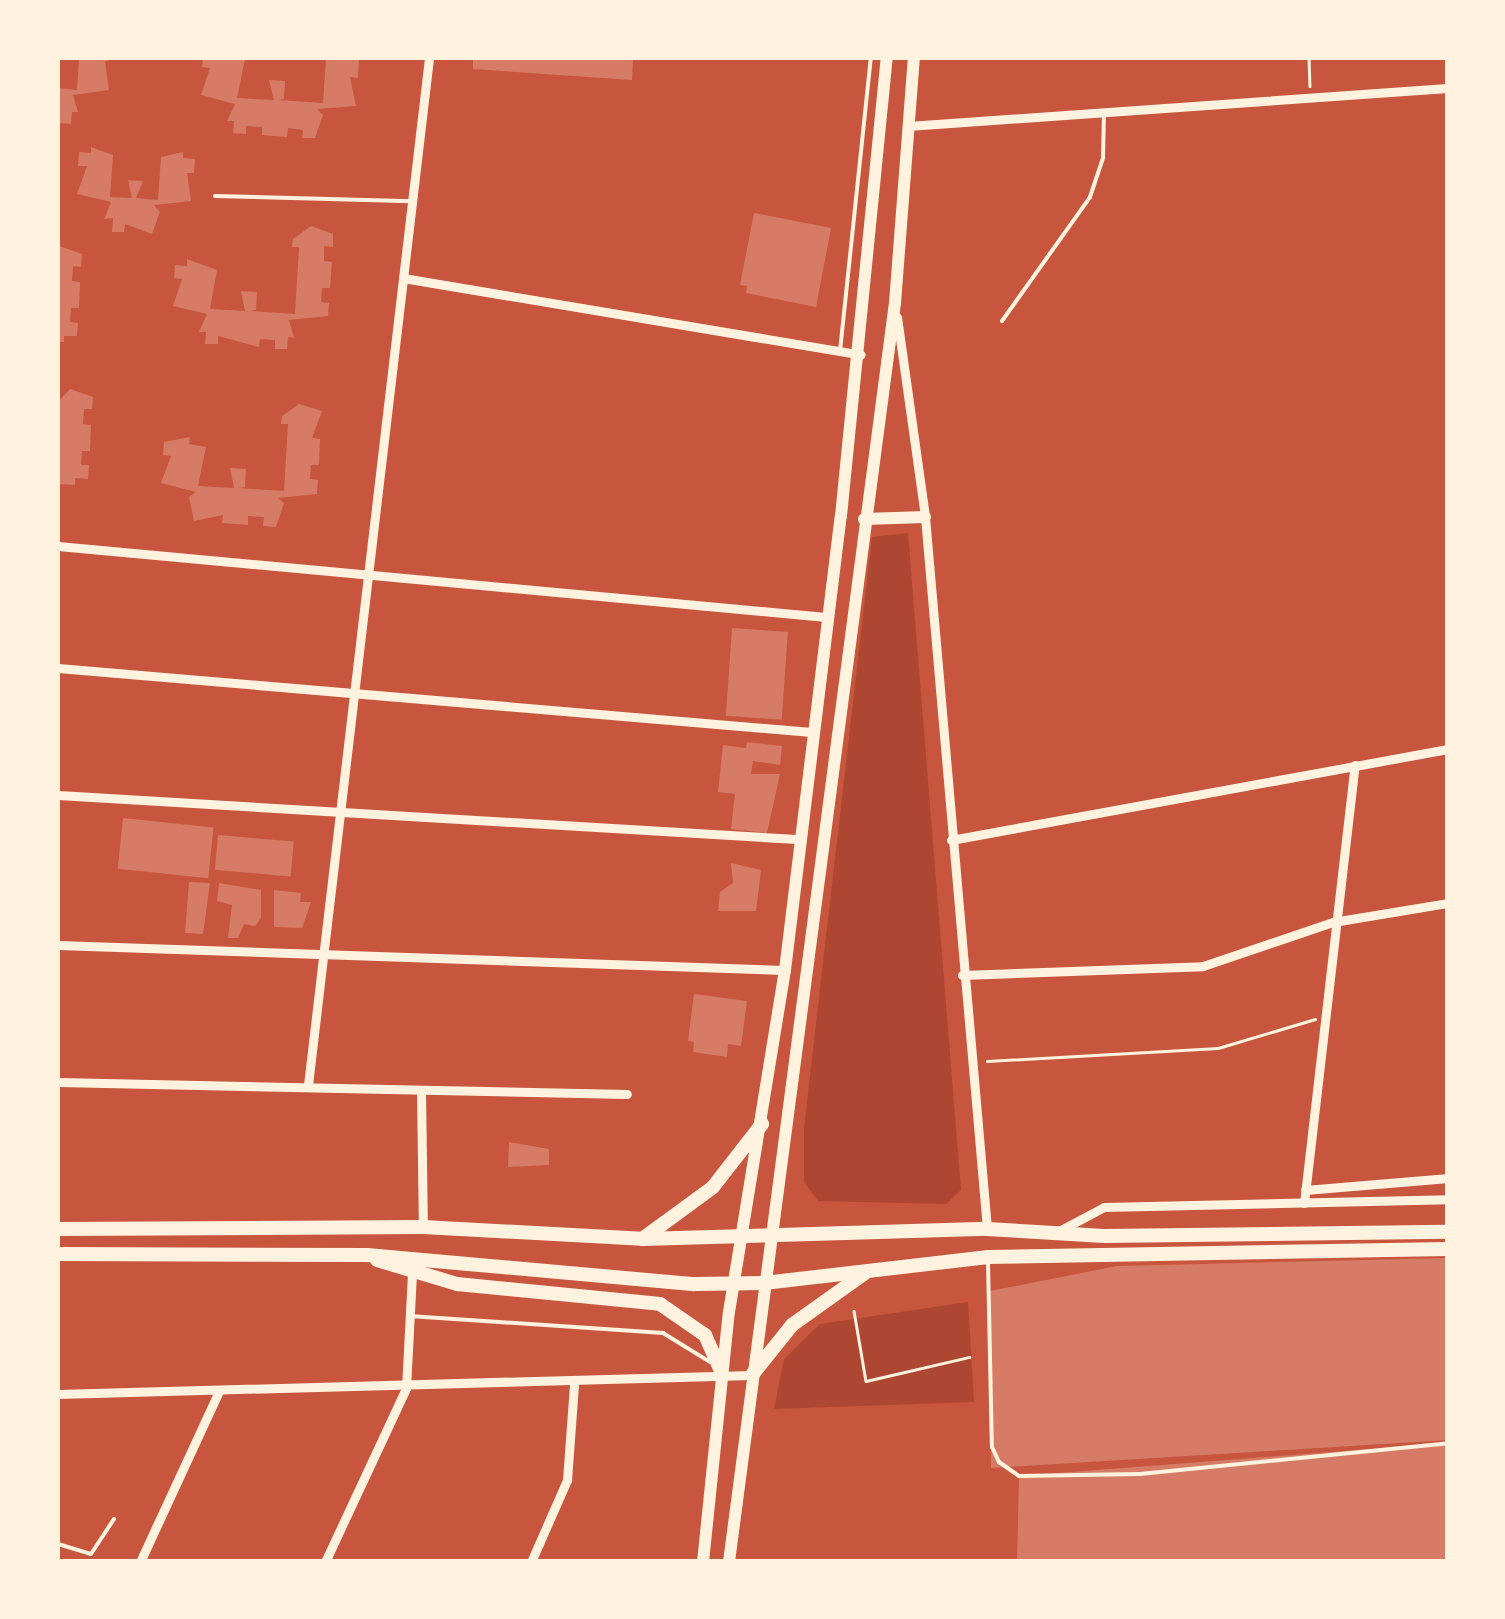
<!DOCTYPE html>
<style>
body{margin:0}
#map{position:relative;width:1505px;height:1619px;overflow:hidden;background:#c8553d;font-family:Helvetica,sans-serif}
div>[style]{position:absolute}
[style*='--x']{left:calc(var(--x)*1px);top:calc(var(--y)*1px);width:calc(var(--w)*1px);rotate:calc(var(--a)*1deg)}
.green>*{inset:0;background:#ae4732}
.building>*{inset:0;background:#d67c66;transform-origin:0 0}
.path>*{height:2.5px;margin:-1.25px;padding:0 1.25px;transform-origin:1.25px;border-radius:1.25px;background:#fff3e0}
.service>*{height:4px;margin:-2px;padding:0 2px;transform-origin:2px;border-radius:2px;background:#fff3e0}
.minor>*{height:9px;margin:-4.5px;padding:0 4.5px;transform-origin:4.5px;border-radius:4.5px;background:#fff3e0}
.secondary>*{height:12px;margin:-6px;padding:0 6px;transform-origin:6px;border-radius:6px;background:#fff3e0}
.primary>*{height:14px;margin:-7px;padding:0 7px;transform-origin:7px;border-radius:7px;background:#fff3e0}
span{translate:-50% -50%;white-space:nowrap;text-align:center;line-height:1.15;-webkit-text-stroke:8px #fff3e0;paint-order:stroke}
.frame{position:absolute;inset:0;border:60px solid #fff3e0;pointer-events:none}
</style>
<div id="map">
<div class="green">
<div style="clip-path:polygon(908px 533px,961px 1190px,946px 1204px,818px 1201px,804px 1182px,804px 1128px,872px 537px)"></div>
<div style="clip-path:polygon(968px 1302px,974px 1402px,774px 1409px,784px 1359px,820px 1324px)"></div>
</div>
<div class="building">
<div style="clip-path:polygon(79px 58px,113px 58px,105px 62px,109px 90px,73px 95px,78px 112px,72px 112px,71px 124px,59px 123px,58px 88px,77px 90px)"></div>
<div style="clip-path:polygon(203px 58px,245px 59px,237px 98px,274px 100px,269px 80px,285px 81px,284px 99px,278px 100px,323px 103px,326px 58px,359px 58px,358px 78px,350px 77px,356px 106px,317px 109px,323px 115px,315px 138px,302px 138px,303px 130px,288px 128px,287px 137px,262px 135px,262px 127px,246px 126px,246px 134px,233px 133px,234px 121px,227px 121px,235px 104px,201px 95px,210px 68px,202px 67px)"></div>
<div style="clip-path:polygon(473px 58px,633px 58px,632px 80px,473px 69px)"></div>
<div style="clip-path:polygon(91px 147px,113px 155px,110px 197px,132px 198px,128px 180px,143px 181px,136px 198px,158px 200px,161px 157px,183px 152px,183px 158px,195px 159px,194px 173px,187px 173px,191px 201px,154px 205px,160px 212px,152px 234px,125px 224px,124px 232px,112px 232px,113px 218px,104px 219px,111px 202px,77px 194px,87px 166px,78px 166px,79px 152px,91px 153px)"></div>
<div style="clip-path:polygon(754px 213px,831px 228px,816px 307px,746px 293px,747px 286px,740px 285px)"></div>
<div style="clip-path:polygon(311px 226px,333px 234px,333px 247px,324px 246px,324px 261px,332px 262px,330px 288px,322px 288px,321px 302px,329px 303px,328px 316px,289px 320px,294px 338px,288px 337px,287px 349px,275px 349px,275px 340px,260px 339px,259px 347px,218px 336px,218px 344px,205px 344px,206px 332px,199px 332px,207px 314px,173px 306px,182px 279px,174px 278px,175px 265px,187px 266px,187px 259px,217px 270px,210px 309px,245px 311px,241px 291px,257px 292px,256px 310px,250px 311px,295px 314px,299px 247px,292px 247px,293px 239px)"></div>
<div style="clip-path:polygon(59px 246px,82px 254px,81px 267px,73px 266px,72px 281px,80px 282px,79px 308px,71px 308px,70px 322px,78px 323px,77px 336px,64px 336px,64px 342px,58px 342px)"></div>
<div style="clip-path:polygon(70px 389px,93px 397px,92px 409px,84px 409px,83px 424px,91px 425px,90px 451px,82px 451px,81px 465px,89px 465px,88px 479px,75px 478px,75px 485px,58px 484px,58px 402px)"></div>
<div style="clip-path:polygon(299px 404px,322px 411px,312px 438px,320px 439px,319px 465px,311px 465px,310px 479px,318px 480px,317px 494px,278px 498px,284px 503px,276px 527px,263px 526px,264px 517px,248px 516px,248px 525px,222px 523px,223px 515px,194px 521px,189px 497px,196px 492px,161px 483px,171px 456px,163px 455px,164px 442px,190px 437px,189px 444px,206px 447px,198px 486px,234px 488px,230px 468px,246px 469px,245px 487px,238px 488px,284px 491px,288px 424px,281px 424px,282px 416px)"></div>
<div style="left:732px;top:628px;width:56px;height:88px;rotate:4deg"></div>
<div style="clip-path:polygon(747px 742px,782px 746px,780px 765px,753px 761px,751px 774px,780px 774px,767px 833px,731px 829px,735px 794px,718px 792px,723px 745px,746px 748px)"></div>
<div style="left:123px;top:818px;width:91px;height:51px;rotate:6deg"></div>
<div style="left:218px;top:835px;width:76px;height:35px;rotate:5deg"></div>
<div style="clip-path:polygon(731px 863px,761px 870px,756px 911px,718px 911px,720px 892px,733px 883px)"></div>
<div style="clip-path:polygon(189px 882px,210px 883px,203px 934px,185px 933px)"></div>
<div style="clip-path:polygon(219px 883px,261px 890px,261px 918px,255px 926px,244px 924px,238px 938px,228px 938px,232px 905px,217px 901px)"></div>
<div style="clip-path:polygon(274px 890px,301px 893px,300px 902px,311px 902px,302px 928px,274px 927px)"></div>
<div style="clip-path:polygon(694px 994px,747px 1001px,741px 1046px,728px 1044px,727px 1057px,693px 1052px,694px 1042px,688px 1041px)"></div>
<div style="clip-path:polygon(509px 1142px,549px 1149px,549px 1165px,508px 1167px)"></div>
<div style="clip-path:polygon(1448px 1258px,1448px 1440px,991px 1468px,990px 1291px,1117px 1266px)"></div>
<div style="clip-path:polygon(1448px 1443px,1448px 1562px,1017px 1562px,1019px 1476px)"></div>
</div>
<div class="path">
<div style="--x:1309;--y:58;--w:28;--a:88"></div>
<div style="--x:987;--y:1061;--w:231;--a:-3.2"></div>
<div style="--x:1218;--y:1048;--w:101;--a:-16.6"></div>
<div style="--x:854;--y:1311;--w:71;--a:80.3"></div>
<div style="--x:866;--y:1381;--w:106;--a:-13.1"></div>
</div>
<div class="service">
<div style="--x:215;--y:196;--w:197;--a:1.5"></div>
<div style="--x:1002;--y:321;--w:152;--a:-54.6"></div>
<div style="--x:1090;--y:197;--w:41;--a:-71.6"></div>
<div style="--x:1103;--y:158;--w:46;--a:-88.8"></div>
<div style="--x:840;--y:351;--w:295;--a:-84"></div>
<div style="--x:988;--y:1262;--w:185;--a:88.8"></div>
<div style="--x:992;--y:1447;--w:17;--a:65"></div>
<div style="--x:999;--y:1462;--w:24;--a:35"></div>
<div style="--x:1019;--y:1476;--w:121;--a:-0.9"></div>
<div style="--x:1140;--y:1474;--w:310;--a:-5.7"></div>
<div style="--x:409;--y:1316;--w:255;--a:3.8"></div>
<div style="--x:663;--y:1333;--w:55;--a:31.7"></div>
<div style="--x:58;--y:1544;--w:34;--a:17"></div>
<div style="--x:91;--y:1554;--w:42;--a:-56.7"></div>
</div>
<div class="minor">
<div style="--x:908;--y:126;--w:541;--a:-4.03"></div>
<div style="--x:403;--y:278;--w:464;--a:9.5"></div>
<div style="--x:897;--y:317;--w:202;--a:82"></div>
<div style="--x:925;--y:517;--w:715;--a:85.02"></div>
<div style="--x:58;--y:546;--w:771;--a:5.28"></div>
<div style="--x:58;--y:668;--w:756;--a:4.86"></div>
<div style="--x:58;--y:795;--w:740;--a:3.41"></div>
<div style="--x:951;--y:840;--w:505;--a:-10.38"></div>
<div style="--x:58;--y:945;--w:727;--a:1.97"></div>
<div style="--x:962;--y:975;--w:241;--a:-2.1"></div>
<div style="--x:1203;--y:966;--w:137;--a:-18.7"></div>
<div style="--x:1333;--y:922;--w:117;--a:-9.4"></div>
<div style="--x:58;--y:1082;--w:569;--a:1.21"></div>
<div style="--x:308;--y:1085;--w:1034;--a:-83.28"></div>
<div style="--x:421;--y:1091;--w:136;--a:89.2"></div>
<div style="--x:1305;--y:1190;--w:144;--a:-4.8"></div>
<div style="--x:1304;--y:1203;--w:441;--a:-83.4"></div>
<div style="--x:1057;--y:1232;--w:53;--a:-28"></div>
<div style="--x:1104;--y:1207;--w:344;--a:-1.3"></div>
<div style="--x:58;--y:1394;--w:694;--a:-1.57"></div>
<div style="--x:140;--y:1562;--w:188;--a:-65.2"></div>
<div style="--x:325;--y:1562;--w:192;--a:-65"></div>
<div style="--x:406;--y:1388;--w:115;--a:-87"></div>
<div style="--x:531;--y:1562;--w:90;--a:-66.3"></div>
<div style="--x:567;--y:1480;--w:95;--a:-85.8"></div>
</div>
<div class="secondary">
<div style="--x:864;--y:519;--w:61;--a:-1.9"></div>
<div style="--x:703;--y:1562;--w:251;--a:-84.1"></div>
<div style="--x:729;--y:1312;--w:347;--a:-80.7"></div>
<div style="--x:785;--y:970;--w:457;--a:-83"></div>
<div style="--x:841;--y:516;--w:460;--a:-84.3"></div>
<div style="--x:729;--y:1562;--w:1270;--a:-82.49"></div>
<div style="--x:895;--y:303;--w:246;--a:-85.6"></div>
</div>
<div class="primary">
<div style="--x:58;--y:1229;--w:365;--a:-0.3"></div>
<div style="--x:423;--y:1227;--w:219;--a:3.1"></div>
<div style="--x:642;--y:1239;--w:345;--a:-1.7"></div>
<div style="--x:987;--y:1229;--w:117;--a:3.4"></div>
<div style="--x:1104;--y:1236;--w:344;--a:-0.7"></div>
<div style="--x:645;--y:1237;--w:84;--a:-36.3"></div>
<div style="--x:713;--y:1187;--w:80;--a:-52.1"></div>
<div style="--x:58;--y:1254;--w:309;--a:0.2"></div>
<div style="--x:367;--y:1255;--w:329;--a:5.1"></div>
<div style="--x:695;--y:1284;--w:69;--a:-0.8"></div>
<div style="--x:764;--y:1283;--w:226;--a:-6.6"></div>
<div style="--x:988;--y:1257;--w:460;--a:-1"></div>
<div style="--x:377;--y:1260;--w:84;--a:16.7"></div>
<div style="--x:457;--y:1284;--w:204;--a:5.6"></div>
<div style="--x:660;--y:1304;--w:55;--a:34.6"></div>
<div style="--x:705;--y:1335;--w:39;--a:66"></div>
<div style="--x:752;--y:1375;--w:64;--a:-51.3"></div>
<div style="--x:792;--y:1325;--w:90;--a:-35.5"></div>
</div>
<div class="frame"></div>
</div>
